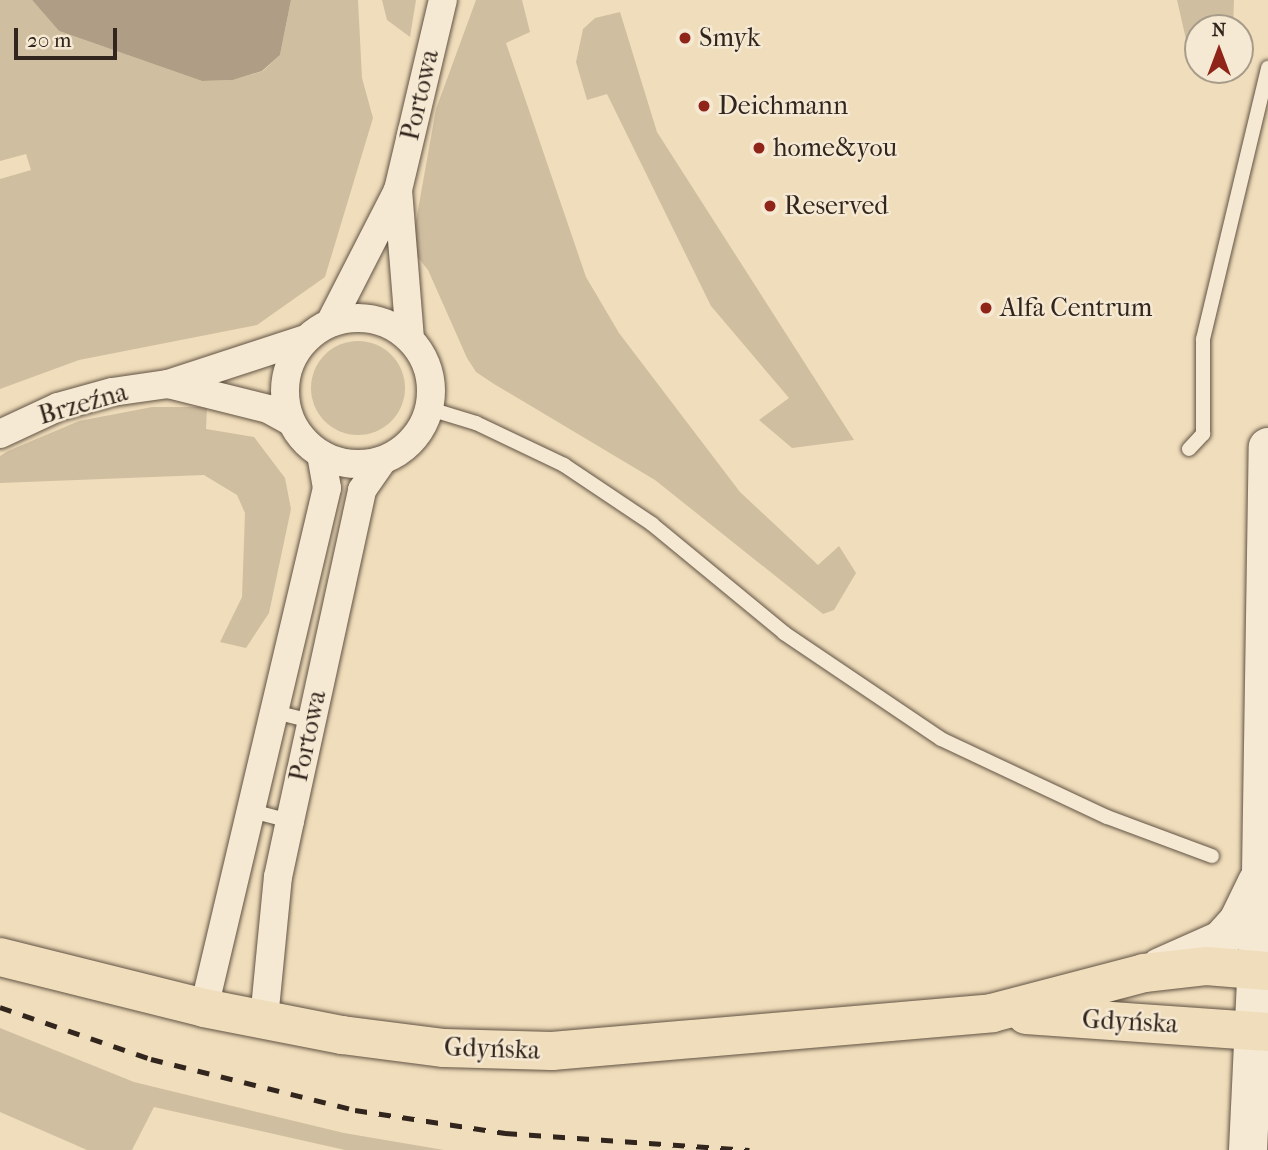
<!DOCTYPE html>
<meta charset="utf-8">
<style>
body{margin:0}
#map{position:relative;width:1268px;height:1150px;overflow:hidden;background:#f0ddbb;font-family:"IM FELL French Canon",serif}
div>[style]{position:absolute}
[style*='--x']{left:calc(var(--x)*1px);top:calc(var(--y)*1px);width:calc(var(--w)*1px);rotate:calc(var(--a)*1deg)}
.green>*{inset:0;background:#d0bea0}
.round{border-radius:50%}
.water>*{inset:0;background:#af9e85}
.roads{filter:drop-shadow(0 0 2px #615344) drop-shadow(0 0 2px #615344)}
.lane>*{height:14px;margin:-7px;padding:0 7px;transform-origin:7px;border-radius:7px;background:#f5e9d3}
.street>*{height:28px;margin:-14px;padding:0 14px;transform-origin:14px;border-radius:14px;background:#f5e9d3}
.street>.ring{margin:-14px;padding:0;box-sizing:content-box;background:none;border:28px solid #f5e9d3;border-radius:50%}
.secondary>*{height:38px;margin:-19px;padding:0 19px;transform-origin:19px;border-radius:19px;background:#f5e9d3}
.primary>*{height:38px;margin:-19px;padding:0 19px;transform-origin:19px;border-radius:19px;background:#f0ddbb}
.rail>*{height:5px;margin-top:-2.5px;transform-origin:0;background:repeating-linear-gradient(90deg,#31251d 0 12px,transparent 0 24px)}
.dots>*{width:19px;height:19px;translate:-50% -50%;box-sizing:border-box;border:4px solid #f5e9d3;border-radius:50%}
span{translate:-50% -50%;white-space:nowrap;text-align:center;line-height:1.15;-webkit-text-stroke:5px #f5e9d3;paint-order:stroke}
.poi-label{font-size:26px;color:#31251d}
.left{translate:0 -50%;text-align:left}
.street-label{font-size:26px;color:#31251d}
.north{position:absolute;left:1184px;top:14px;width:70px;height:70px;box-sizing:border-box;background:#f5e9d3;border:2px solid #a79b8a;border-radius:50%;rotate:0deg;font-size:19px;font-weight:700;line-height:28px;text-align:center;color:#31251d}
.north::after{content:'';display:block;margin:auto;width:24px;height:32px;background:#8f2418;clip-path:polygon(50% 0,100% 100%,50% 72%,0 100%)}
.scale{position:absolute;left:14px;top:28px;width:103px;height:32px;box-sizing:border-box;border:4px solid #31251d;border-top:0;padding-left:9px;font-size:21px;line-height:24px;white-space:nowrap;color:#31251d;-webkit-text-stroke:5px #f5e9d3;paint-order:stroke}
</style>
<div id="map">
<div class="green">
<i style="clip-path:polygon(0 0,32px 0,59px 31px,202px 81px,233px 80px,263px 71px,280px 55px,291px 0,358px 0,362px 78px,373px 118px,325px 277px,257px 325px,79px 360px,0 389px,0 179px,31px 170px,26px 154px,0 161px)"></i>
<i style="clip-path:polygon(382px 0,416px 0,410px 37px,387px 20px)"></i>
<i style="clip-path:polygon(476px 0,522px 0,530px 32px,506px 43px,586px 277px,619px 333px,740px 492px,818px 565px,839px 546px,856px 573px,834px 610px,823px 614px,655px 480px,494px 384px,476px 372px,467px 358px,428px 270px,411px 249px,436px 109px)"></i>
<i style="clip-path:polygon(1177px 0,1234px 0,1233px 28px,1198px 28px,1198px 45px,1188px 48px)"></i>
<i style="clip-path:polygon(620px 12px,657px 132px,854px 440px,792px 448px,759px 420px,789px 398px,711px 306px,607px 94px,587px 100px,576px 62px,583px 29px,595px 18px)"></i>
<i class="round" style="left:311px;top:341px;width:94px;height:94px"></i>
<i style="clip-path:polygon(152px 407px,207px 407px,206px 429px,254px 437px,285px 478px,291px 509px,269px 613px,246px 648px,220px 642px,242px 597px,245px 513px,237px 495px,204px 475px,0 483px,0 456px,8px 451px,79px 421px)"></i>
<i style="clip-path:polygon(0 1028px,134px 1082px,344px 1133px,444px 1150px,345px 1150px,154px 1107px,132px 1150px,87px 1150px,0 1112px)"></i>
</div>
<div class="water">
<i style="clip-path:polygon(32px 0,291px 0,280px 55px,262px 71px,233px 80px,202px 81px,59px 31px)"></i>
</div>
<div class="roads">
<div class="lane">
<i style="--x:430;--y:409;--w:48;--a:16.9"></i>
<i style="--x:476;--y:423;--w:98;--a:25.5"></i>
<i style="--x:564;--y:465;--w:106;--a:33.8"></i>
<i style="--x:652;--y:524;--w:171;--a:39.5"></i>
<i style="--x:784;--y:633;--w:189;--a:34"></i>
<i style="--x:941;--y:739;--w:183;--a:25.2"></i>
<i style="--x:1107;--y:817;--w:112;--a:20.4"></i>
<i style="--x:1189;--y:449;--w:21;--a:-47"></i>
<i style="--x:1203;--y:434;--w:95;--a:-90"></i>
<i style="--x:1203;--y:339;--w:279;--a:-76.5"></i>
<i style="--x:275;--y:712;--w:38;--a:14"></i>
<i style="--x:252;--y:811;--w:39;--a:15"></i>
</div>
<div class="street">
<i style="--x:398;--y:190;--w:148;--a:85.4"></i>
<i class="ring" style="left:285px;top:318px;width:118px;height:118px"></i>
<i style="--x:330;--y:323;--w:149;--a:-62.9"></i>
<i style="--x:398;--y:190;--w:195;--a:-76.7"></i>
<i style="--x:168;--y:384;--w:103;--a:14"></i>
<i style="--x:268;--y:409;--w:25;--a:29"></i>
<i style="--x:0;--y:434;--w:64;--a:-25"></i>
<i style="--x:58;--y:407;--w:56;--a:-15.5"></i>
<i style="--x:112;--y:392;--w:57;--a:-8.1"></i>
<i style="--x:168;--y:384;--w:145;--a:-18.1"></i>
<i style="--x:204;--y:1008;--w:534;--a:-76.69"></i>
<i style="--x:327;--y:488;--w:34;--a:-100"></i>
<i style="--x:264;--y:1019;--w:143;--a:-84.4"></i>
<i style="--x:278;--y:877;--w:57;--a:-77.9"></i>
<i style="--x:290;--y:821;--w:339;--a:-77.7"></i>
<i style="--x:362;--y:490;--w:35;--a:-55"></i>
</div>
<div class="secondary">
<i style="--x:1160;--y:967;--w:67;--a:-23.9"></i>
<i style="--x:1221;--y:940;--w:25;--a:-48"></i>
<i style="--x:1238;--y:921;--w:43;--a:-64"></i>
<i style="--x:1248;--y:1150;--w:277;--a:-87.3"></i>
<i style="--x:1261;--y:873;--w:426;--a:-89.1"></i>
</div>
<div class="primary">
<i style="--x:0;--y:957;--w:210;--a:14"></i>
<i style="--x:204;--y:1008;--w:141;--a:11.1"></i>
<i style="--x:342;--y:1035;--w:103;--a:7.3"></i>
<i style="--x:444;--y:1048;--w:108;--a:1.6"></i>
<i style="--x:552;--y:1051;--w:442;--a:-4.9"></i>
<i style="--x:992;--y:1013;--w:157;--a:-14.7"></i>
<i style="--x:1144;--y:973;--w:62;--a:-6.4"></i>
<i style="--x:1206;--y:966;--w:62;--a:4.6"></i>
<i style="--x:1026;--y:1015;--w:243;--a:4"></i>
</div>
</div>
<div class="rail">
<i style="--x:0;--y:1007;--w:160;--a:19"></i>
<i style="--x:151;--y:1059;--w:210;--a:14"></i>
<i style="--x:355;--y:1110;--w:152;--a:8.7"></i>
<i style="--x:505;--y:1133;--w:245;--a:4"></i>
</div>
<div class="dots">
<i style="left:685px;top:38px;background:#8f2418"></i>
<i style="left:704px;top:106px;background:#8f2418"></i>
<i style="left:759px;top:148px;background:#8f2418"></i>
<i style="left:770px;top:206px;background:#8f2418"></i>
<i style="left:986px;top:308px;background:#8f2418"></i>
</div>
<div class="poi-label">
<span class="left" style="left:699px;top:38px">Smyk</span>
<span class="left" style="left:718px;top:106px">Deichmann</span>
<span class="left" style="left:773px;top:148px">home&amp;you</span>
<span class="left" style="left:784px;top:206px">Reserved</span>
<span class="left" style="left:1000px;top:308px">Alfa Centrum</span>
</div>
<div class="street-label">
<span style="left:420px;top:95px;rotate:-77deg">Portowa</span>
<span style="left:83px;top:404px;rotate:-16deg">Brzeźna</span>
<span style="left:308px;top:736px;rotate:-78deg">Portowa</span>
<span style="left:1130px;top:1022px;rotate:3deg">Gdyńska</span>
<span style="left:492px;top:1049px;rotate:2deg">Gdyńska</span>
</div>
<div class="north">N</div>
<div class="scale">20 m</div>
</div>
